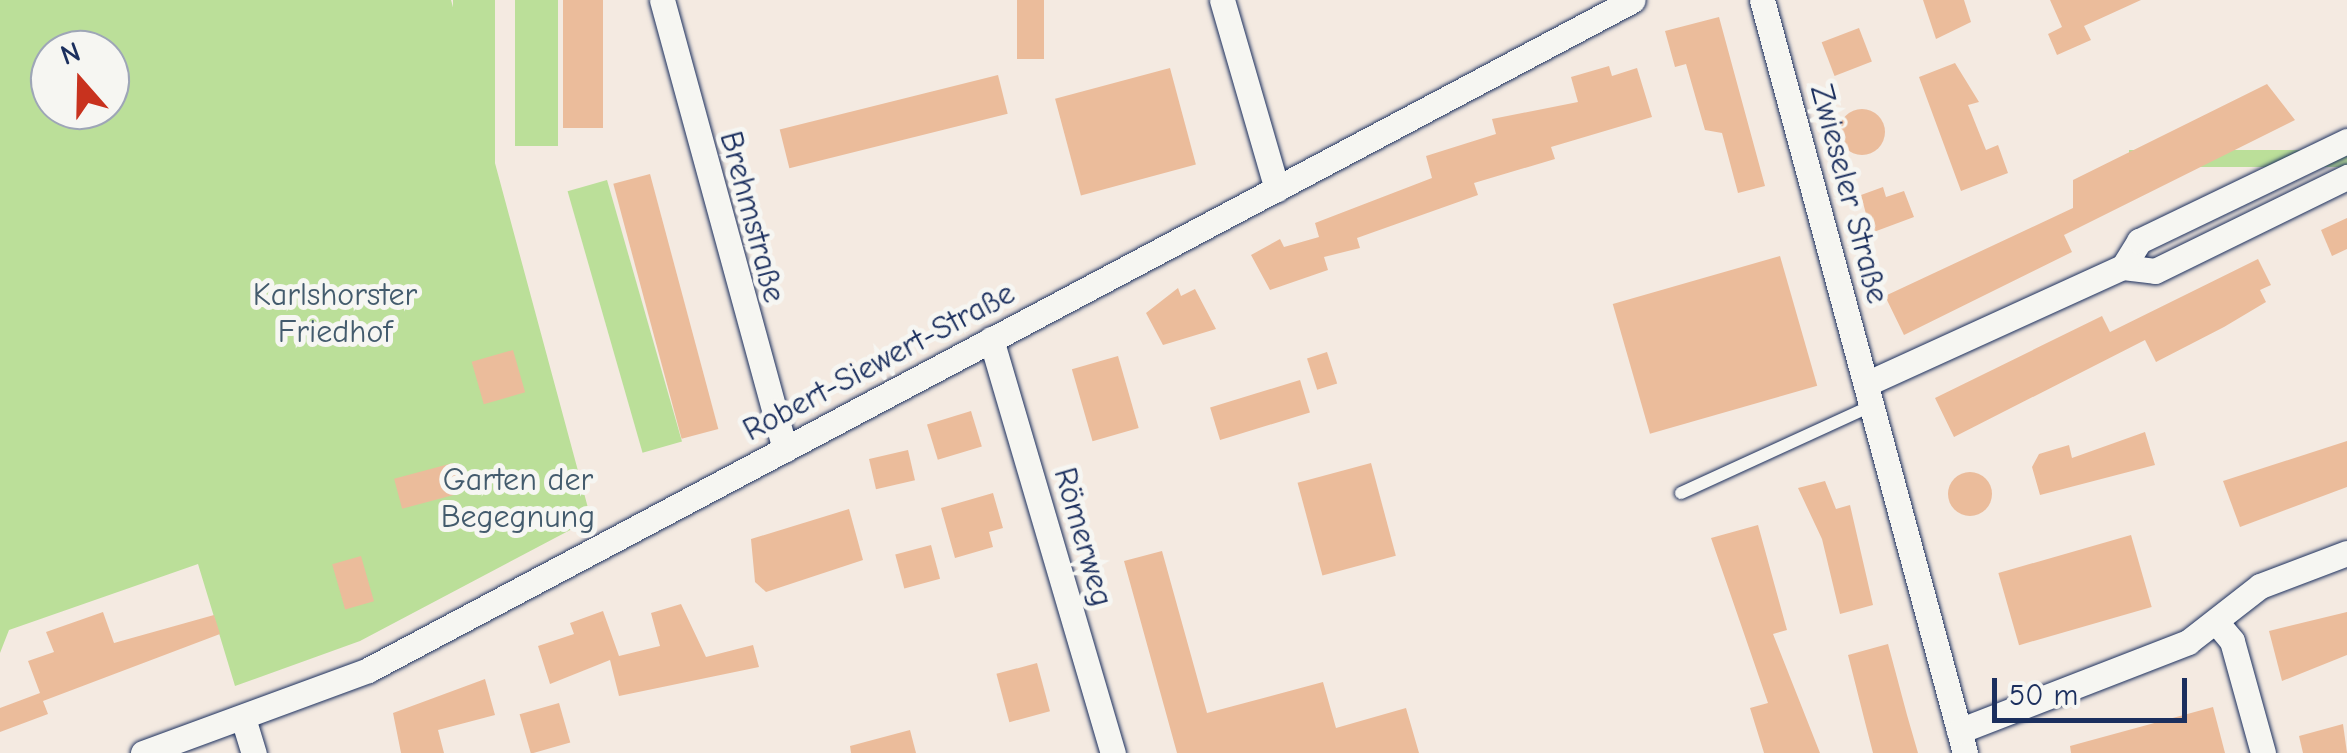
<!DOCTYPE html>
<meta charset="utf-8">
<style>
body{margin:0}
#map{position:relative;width:2347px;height:753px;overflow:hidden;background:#f4eae1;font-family:"Comic Neue",sans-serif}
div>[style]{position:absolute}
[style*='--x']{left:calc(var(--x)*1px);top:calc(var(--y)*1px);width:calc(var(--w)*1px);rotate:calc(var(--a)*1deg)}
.green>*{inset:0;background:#bbdf99;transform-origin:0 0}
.building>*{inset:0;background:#ebbc9b;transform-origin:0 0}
.round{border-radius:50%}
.roads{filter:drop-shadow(0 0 2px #1b2f5e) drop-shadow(0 0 2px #1b2f5e)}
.service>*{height:12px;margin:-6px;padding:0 6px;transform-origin:6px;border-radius:6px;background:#f6f6f2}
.minor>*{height:25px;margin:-12.5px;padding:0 12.5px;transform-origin:12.5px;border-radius:12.5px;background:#f6f6f2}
span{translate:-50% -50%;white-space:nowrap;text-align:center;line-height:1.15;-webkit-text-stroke:10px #f6f6f2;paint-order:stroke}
.street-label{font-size:32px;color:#1b2f5e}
.park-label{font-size:32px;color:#435b6d}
.north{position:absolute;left:30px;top:30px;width:100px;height:100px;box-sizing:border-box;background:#f6f6f2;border:2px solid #9ea6b7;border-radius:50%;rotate:340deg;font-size:28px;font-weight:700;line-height:40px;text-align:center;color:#1b2f5e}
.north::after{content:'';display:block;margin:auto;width:35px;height:45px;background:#c8321e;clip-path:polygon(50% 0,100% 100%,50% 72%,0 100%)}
.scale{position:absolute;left:1992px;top:678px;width:195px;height:45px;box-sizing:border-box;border:5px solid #1b2f5e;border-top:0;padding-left:12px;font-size:30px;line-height:35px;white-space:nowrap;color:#1b2f5e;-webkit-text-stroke:8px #f6f6f2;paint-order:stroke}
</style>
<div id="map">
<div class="green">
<i style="clip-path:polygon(evenodd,0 0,451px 0,591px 519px,360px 641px,235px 686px,198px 564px,9px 630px,0 653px,0 0,50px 50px,110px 50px,110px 110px,50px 110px,50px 50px)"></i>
<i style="left:453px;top:0;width:42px;height:538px"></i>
<i style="left:515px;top:0;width:43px;height:146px"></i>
<i style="left:2347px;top:150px;width:17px;height:218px;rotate:90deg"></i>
<i style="left:607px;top:180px;width:272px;height:41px;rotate:74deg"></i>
</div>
<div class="building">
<i style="left:563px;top:0;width:40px;height:128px"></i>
<i style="left:1017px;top:0;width:27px;height:59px"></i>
<i style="clip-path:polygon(1923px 0,1964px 0,1971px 22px,1936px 39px)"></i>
<i style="clip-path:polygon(2050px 0,2141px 0,2084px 26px,2091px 40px,2057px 55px,2048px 34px,2062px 27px)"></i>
<i style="clip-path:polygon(1719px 17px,1765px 186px,1738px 193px,1722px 133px,1705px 130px,1686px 64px,1675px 67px,1665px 31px)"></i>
<i style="left:1859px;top:28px;width:36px;height:40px;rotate:69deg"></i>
<i style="clip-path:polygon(1955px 63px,1979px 102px,1968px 105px,1986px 150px,1998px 145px,2008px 173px,1961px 191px,1919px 77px)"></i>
<i style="clip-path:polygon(1609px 66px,1612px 76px,1637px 68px,1652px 117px,1551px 147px,1555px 159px,1474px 183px,1478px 195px,1357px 238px,1360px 248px,1324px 257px,1328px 270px,1270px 290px,1251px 255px,1280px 239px,1284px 247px,1319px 237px,1315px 223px,1432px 178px,1426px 156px,1496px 134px,1492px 119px,1578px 102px,1571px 77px)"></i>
<i style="left:1170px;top:68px;width:100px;height:119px;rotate:75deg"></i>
<i style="left:998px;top:75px;width:40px;height:225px;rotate:76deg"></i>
<i style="clip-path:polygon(2267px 84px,2295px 120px,2064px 235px,2072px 252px,1904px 335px,1885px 296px,2073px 208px,2073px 180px)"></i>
<i class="round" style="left:1839px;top:109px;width:46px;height:46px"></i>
<i style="left:650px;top:174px;width:264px;height:38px;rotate:75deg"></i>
<i style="clip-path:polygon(1883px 187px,1886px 197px,1904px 191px,1914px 217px,1871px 233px,1861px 195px)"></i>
<i style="clip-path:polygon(2347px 218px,2347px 249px,2332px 256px,2321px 230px)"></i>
<i style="left:1780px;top:256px;width:135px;height:174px;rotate:74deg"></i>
<i style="clip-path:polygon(2258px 259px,2271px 285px,2260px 290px,2266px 302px,2224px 327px,2156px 362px,2145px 340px,1954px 437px,1935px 398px,2102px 316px,2110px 332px)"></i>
<i style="clip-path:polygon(1178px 288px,1181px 296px,1195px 289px,1216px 329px,1163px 345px,1146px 313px)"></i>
<i style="left:513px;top:350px;width:44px;height:43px;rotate:74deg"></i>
<i style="left:1327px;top:352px;width:33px;height:21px;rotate:72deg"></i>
<i style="left:1118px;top:356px;width:75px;height:48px;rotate:74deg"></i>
<i style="left:1300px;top:380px;width:34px;height:94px;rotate:73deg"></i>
<i style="left:971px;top:411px;width:37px;height:46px;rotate:73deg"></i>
<i style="clip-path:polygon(2145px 432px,2155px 465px,2040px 495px,2032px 467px,2039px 454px,2069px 445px,2072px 458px)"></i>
<i style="clip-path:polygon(2347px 441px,2347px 487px,2240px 527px,2223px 481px)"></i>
<i style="left:908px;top:450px;width:31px;height:40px;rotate:77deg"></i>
<i style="left:453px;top:463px;width:31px;height:61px;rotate:75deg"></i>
<i style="left:1371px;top:463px;width:96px;height:76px;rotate:75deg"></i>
<i class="round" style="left:1948px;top:472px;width:44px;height:44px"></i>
<i style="clip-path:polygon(1825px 481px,1836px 509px,1850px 505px,1873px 605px,1840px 614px,1822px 539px,1798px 488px)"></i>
<i style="clip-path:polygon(993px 493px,1003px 528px,989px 532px,993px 547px,955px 558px,941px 508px)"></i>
<i style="clip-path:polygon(849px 509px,863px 560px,766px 592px,755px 582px,751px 539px)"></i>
<i style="clip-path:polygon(1758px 525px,1787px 630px,1773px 634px,1820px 753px,1764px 753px,1750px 708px,1768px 703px,1711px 538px)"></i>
<i style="left:2131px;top:535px;width:75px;height:138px;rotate:74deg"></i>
<i style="left:931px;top:545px;width:35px;height:37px;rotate:75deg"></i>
<i style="clip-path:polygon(1162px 551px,1207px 713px,1323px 682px,1336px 728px,1406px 708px,1419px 753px,1177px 753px,1124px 561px)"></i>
<i style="left:361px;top:556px;width:47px;height:30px;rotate:74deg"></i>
<i style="clip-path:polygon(681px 604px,706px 657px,753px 645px,759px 667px,619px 696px,610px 660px,550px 684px,538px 646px,574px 634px,570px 623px,603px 611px,619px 656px,660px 646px,651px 613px)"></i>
<i style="clip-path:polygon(103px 612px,114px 643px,214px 615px,220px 634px,43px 701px,48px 714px,0 732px,0 708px,40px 693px,28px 661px,54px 652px,46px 632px)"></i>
<i style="clip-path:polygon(2347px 612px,2347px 655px,2282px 681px,2269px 631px)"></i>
<i style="clip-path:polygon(1888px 644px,1907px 715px,1918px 753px,1873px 753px,1866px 726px,1848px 655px)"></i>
<i style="left:1037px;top:663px;width:50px;height:42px;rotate:75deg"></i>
<i style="clip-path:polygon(485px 679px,495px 715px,438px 730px,444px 753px,401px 753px,393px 713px)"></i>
<i style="left:559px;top:703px;width:41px;height:41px;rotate:74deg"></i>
<i style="clip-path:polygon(2213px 707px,2225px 753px,2071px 753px,2070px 746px)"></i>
<i style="clip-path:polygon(2343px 724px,2347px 753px,2303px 753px,2299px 736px)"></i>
<i style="clip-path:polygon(910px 730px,916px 753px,851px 753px,850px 746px)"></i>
</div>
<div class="roads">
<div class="service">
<i style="--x:1681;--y:493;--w:211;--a:-24.6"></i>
</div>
<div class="minor">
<i style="--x:662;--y:0;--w:466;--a:74.7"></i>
<i style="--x:1222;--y:0;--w:197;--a:73.8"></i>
<i style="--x:1762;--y:0;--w:780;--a:74.91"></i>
<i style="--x:2123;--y:267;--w:32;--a:7"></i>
<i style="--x:2155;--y:271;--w:214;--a:-26.1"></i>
<i style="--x:991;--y:339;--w:432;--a:73.6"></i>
<i style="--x:1868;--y:383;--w:280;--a:-24.5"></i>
<i style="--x:2123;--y:267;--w:31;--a:-58"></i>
<i style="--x:2139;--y:241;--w:231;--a:-25.7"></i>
<i style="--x:2217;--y:623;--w:23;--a:50"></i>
<i style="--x:2232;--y:641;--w:116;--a:74.5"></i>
<i style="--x:243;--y:718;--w:37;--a:73"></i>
<i style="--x:1959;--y:731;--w:246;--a:-21.2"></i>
<i style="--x:2188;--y:642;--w:91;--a:-37.9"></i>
<i style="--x:2260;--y:586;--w:93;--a:-20.8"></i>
<i style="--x:143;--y:753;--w:240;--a:-20.2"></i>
<i style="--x:368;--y:670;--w:1431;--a:-27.91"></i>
</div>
</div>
<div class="street-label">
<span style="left:1849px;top:194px;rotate:75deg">Zwieseler Straße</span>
<span style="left:752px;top:217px;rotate:75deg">Brehmstraße</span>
<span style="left:879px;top:362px;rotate:-28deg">Robert-Siewert-Straße</span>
<span style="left:1083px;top:537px;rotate:74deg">Römerweg</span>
</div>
<div class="park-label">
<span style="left:335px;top:314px">Karlshorster<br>Friedhof</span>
<span style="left:518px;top:499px">Garten der<br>Begegnung</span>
</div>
<div class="north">N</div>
<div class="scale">50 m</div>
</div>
